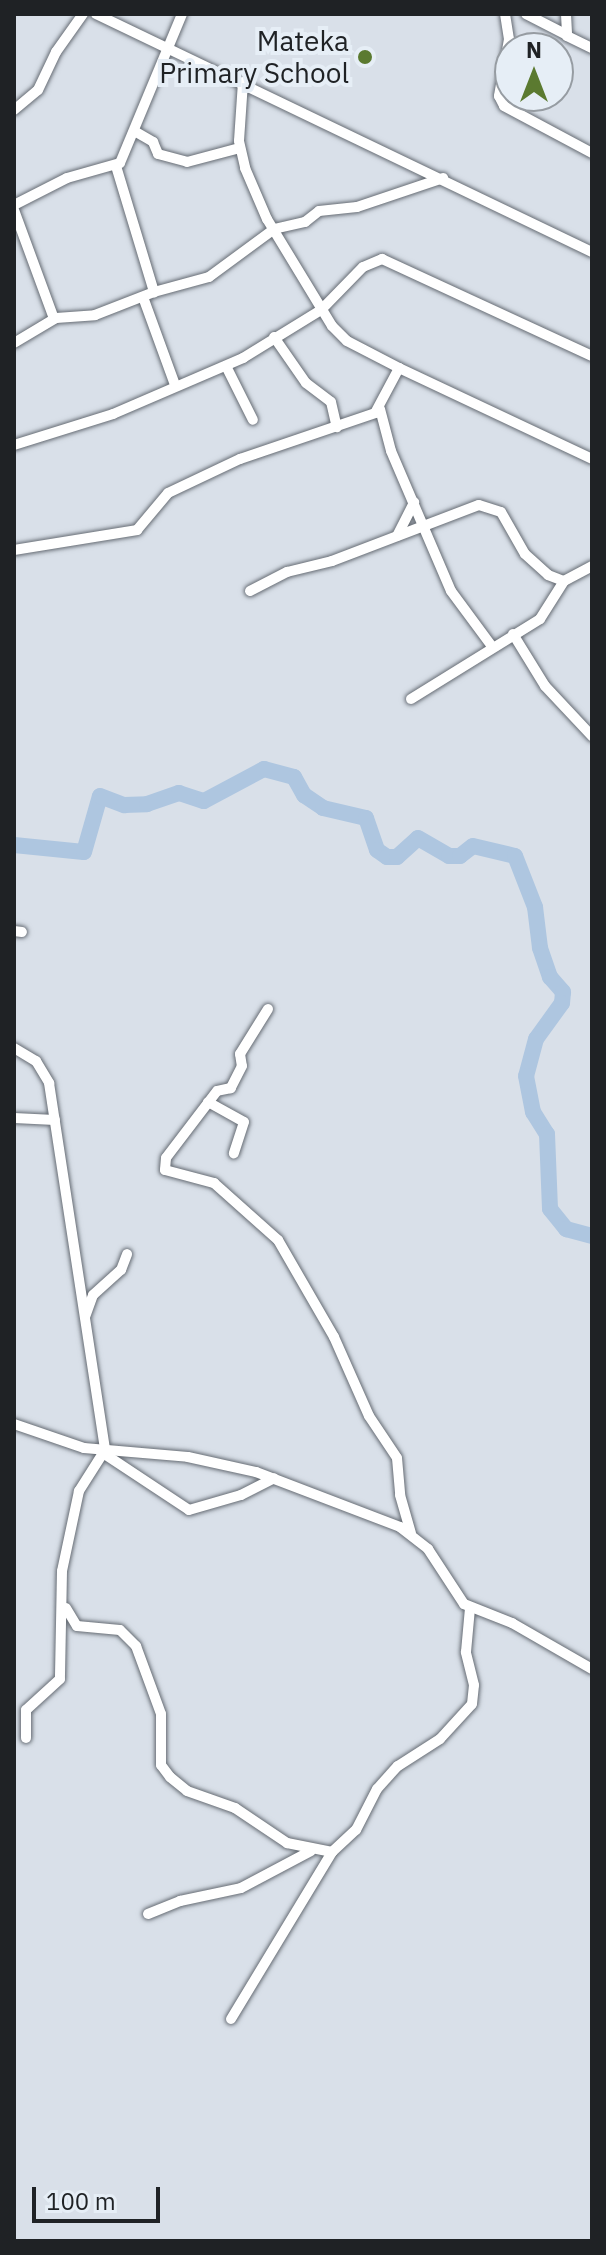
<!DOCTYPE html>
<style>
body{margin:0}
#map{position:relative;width:606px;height:2255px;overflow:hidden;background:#d9e0e9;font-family:"IBM Plex Sans",sans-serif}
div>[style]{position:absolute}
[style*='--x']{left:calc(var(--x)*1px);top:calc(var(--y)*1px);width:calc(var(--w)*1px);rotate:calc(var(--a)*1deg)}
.river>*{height:16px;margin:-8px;padding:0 8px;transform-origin:8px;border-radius:8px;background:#aec6e0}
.roads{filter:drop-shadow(0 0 2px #666c74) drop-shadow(0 0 2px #666c74)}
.minor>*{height:10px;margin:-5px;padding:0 5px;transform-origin:5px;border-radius:5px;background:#fff}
.dots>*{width:22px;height:22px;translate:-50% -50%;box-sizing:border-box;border:4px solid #e6eef6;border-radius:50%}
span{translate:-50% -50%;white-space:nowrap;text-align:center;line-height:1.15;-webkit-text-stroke:8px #e6eef6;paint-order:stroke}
.poi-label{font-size:28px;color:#1f2225}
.right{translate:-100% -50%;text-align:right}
.frame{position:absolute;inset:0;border:16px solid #1f2225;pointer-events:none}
.north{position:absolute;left:494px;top:32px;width:80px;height:80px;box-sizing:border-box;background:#e6eef6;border:2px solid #969ca2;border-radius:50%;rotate:0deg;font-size:22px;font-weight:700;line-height:32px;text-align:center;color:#1f2225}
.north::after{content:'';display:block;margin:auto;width:28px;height:36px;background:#5b7a30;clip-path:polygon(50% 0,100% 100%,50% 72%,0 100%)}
.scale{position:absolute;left:32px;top:2187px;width:128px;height:36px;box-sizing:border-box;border:4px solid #1f2225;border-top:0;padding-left:10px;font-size:24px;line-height:28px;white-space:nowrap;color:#1f2225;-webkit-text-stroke:6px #e6eef6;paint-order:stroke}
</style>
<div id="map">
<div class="river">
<i style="--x:14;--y:845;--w:70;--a:5.7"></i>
<i style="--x:84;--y:852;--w:58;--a:-74.1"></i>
<i style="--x:100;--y:796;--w:26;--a:21"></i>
<i style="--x:124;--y:805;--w:23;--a:-2"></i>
<i style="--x:147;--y:804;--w:34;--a:-19"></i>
<i style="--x:179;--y:793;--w:26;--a:18"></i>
<i style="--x:204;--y:801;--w:68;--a:-28.1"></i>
<i style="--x:264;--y:769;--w:31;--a:15"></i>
<i style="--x:294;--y:777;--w:21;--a:61"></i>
<i style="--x:304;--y:795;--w:23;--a:34"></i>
<i style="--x:323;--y:808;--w:44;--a:13.1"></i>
<i style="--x:366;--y:818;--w:34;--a:71"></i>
<i style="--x:377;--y:850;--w:12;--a:35"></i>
<i style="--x:387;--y:857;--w:10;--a:0"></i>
<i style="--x:397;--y:857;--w:28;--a:-42"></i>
<i style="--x:418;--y:838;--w:36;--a:30"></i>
<i style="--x:449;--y:856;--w:11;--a:0"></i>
<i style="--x:460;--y:856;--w:16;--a:-38"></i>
<i style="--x:473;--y:846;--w:43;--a:13.4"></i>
<i style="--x:515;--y:856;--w:55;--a:68.6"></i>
<i style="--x:535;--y:907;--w:41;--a:83"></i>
<i style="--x:540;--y:948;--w:31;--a:71"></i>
<i style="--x:550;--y:977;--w:20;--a:49"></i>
<i style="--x:563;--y:992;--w:11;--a:95"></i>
<i style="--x:562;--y:1003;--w:44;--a:125.8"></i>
<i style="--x:536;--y:1039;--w:38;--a:105"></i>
<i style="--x:526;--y:1076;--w:37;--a:79"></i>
<i style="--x:533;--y:1112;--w:26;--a:58"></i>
<i style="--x:547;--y:1134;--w:75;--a:87.7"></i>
<i style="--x:550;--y:1209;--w:26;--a:51"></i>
<i style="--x:566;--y:1229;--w:27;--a:15"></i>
</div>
<div class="roads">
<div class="minor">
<i style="--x:96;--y:14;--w:550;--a:25.63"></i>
<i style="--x:505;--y:14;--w:25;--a:81"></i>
<i style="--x:509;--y:39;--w:58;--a:100"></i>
<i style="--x:499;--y:96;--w:11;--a:63"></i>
<i style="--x:504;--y:106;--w:100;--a:28.1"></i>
<i style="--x:526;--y:14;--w:46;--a:27.1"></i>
<i style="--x:566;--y:14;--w:22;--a:87"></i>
<i style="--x:567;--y:36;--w:28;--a:26"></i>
<i style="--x:243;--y:82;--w:59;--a:93.9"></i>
<i style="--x:239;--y:141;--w:28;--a:77"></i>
<i style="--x:245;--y:168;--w:56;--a:66.7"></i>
<i style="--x:267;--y:219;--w:125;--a:58.7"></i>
<i style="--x:332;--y:326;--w:21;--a:45"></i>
<i style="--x:347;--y:341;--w:59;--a:27.4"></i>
<i style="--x:399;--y:368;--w:213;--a:25.2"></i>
<i style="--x:14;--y:110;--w:31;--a:-40"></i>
<i style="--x:38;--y:90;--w:42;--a:-64.7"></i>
<i style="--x:56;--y:52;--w:47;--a:-54.6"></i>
<i style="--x:136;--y:132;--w:20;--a:30"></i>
<i style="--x:153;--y:142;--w:13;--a:67"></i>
<i style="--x:158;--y:154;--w:30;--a:15"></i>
<i style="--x:187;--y:162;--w:55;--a:-14.8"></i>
<i style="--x:116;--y:166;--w:132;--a:73.2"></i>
<i style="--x:154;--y:292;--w:57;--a:-15.3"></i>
<i style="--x:209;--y:277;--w:81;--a:-36.4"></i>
<i style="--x:274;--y:229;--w:32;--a:-13"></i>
<i style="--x:305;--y:222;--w:18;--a:-38"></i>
<i style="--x:319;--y:211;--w:38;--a:-6"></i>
<i style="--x:357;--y:207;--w:91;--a:-18.6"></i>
<i style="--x:14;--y:205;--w:59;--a:-27"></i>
<i style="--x:67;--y:178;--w:55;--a:-15.8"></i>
<i style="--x:120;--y:163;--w:161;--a:-67.4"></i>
<i style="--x:14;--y:210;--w:116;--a:69.8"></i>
<i style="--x:143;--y:297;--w:94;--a:70"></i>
<i style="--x:274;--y:337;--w:56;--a:55.2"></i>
<i style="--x:306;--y:383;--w:31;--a:37"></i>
<i style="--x:331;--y:402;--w:26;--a:77"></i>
<i style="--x:14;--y:343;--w:49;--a:-30.8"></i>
<i style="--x:56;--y:318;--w:39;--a:-4"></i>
<i style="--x:95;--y:315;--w:63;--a:-21.3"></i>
<i style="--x:226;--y:366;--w:60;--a:63.4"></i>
<i style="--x:380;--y:409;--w:43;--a:75.3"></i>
<i style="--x:391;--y:451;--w:152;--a:66.8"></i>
<i style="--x:451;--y:591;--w:67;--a:53.5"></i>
<i style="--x:14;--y:445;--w:104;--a:-17.4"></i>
<i style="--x:113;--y:414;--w:142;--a:-23.3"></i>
<i style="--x:243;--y:358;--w:92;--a:-31.6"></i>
<i style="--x:321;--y:310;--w:60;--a:-45.7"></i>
<i style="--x:363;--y:267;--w:21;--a:-23"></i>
<i style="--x:382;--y:259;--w:231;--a:24.8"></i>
<i style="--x:397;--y:536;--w:38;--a:-63"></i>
<i style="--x:14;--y:550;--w:125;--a:-9.2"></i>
<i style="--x:137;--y:530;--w:48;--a:-50"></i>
<i style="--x:168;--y:493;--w:80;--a:-25.3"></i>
<i style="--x:240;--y:459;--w:143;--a:-18.8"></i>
<i style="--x:375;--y:413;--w:51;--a:-61.9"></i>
<i style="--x:250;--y:591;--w:42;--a:-27.2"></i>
<i style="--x:287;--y:572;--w:46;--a:-13.7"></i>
<i style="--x:332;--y:561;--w:157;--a:-20.9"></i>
<i style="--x:479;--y:505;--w:23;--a:18"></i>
<i style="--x:501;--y:512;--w:48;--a:60.3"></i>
<i style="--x:525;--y:554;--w:31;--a:42"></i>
<i style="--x:548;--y:575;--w:17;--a:21"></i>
<i style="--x:564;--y:581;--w:32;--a:-28"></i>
<i style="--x:513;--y:634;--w:61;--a:58.4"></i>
<i style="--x:545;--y:686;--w:69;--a:46.8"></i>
<i style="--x:411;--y:699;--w:152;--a:-31.8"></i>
<i style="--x:540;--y:619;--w:45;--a:-57.7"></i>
<i style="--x:14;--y:931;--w:8;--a:7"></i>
<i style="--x:268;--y:1009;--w:53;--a:121.9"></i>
<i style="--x:240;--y:1054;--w:12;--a:81"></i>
<i style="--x:242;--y:1066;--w:25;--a:117"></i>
<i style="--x:231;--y:1088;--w:14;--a:168"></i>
<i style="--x:217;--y:1091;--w:84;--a:127.3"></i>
<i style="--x:166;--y:1158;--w:12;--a:95"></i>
<i style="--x:165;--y:1170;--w:51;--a:14.9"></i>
<i style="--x:214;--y:1183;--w:86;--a:41.7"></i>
<i style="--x:278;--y:1240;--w:112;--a:60"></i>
<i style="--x:334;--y:1337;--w:86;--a:66.1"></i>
<i style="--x:369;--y:1416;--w:50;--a:56.3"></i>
<i style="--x:397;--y:1458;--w:37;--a:85"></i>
<i style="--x:400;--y:1495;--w:40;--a:74"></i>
<i style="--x:14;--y:1048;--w:26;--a:31"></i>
<i style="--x:36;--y:1061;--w:26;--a:59"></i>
<i style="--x:49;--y:1083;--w:371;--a:81.3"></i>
<i style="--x:105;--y:1450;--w:49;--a:122.4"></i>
<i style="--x:79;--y:1491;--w:82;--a:102"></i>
<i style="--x:62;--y:1571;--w:108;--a:91.1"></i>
<i style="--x:60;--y:1679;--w:46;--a:137.6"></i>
<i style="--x:26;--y:1710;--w:28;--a:90"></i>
<i style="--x:208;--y:1102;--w:41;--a:29.1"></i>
<i style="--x:244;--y:1122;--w:33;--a:108"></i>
<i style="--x:14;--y:1118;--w:41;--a:2.8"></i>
<i style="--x:85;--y:1317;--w:23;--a:-70"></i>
<i style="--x:93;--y:1295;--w:38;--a:-42"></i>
<i style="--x:121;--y:1270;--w:17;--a:-69"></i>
<i style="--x:14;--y:1424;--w:74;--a:18.9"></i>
<i style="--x:84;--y:1448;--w:104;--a:4.9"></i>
<i style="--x:188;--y:1457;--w:70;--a:12.4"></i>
<i style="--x:256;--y:1472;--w:154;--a:20.9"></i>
<i style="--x:400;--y:1527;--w:36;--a:38"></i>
<i style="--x:428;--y:1549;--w:66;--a:56.8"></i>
<i style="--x:464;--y:1604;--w:52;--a:21.6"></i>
<i style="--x:512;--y:1623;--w:92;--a:29.9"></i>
<i style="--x:103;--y:1453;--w:103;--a:33.5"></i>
<i style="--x:189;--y:1510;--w:54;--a:-16.1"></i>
<i style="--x:241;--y:1495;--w:37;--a:-27"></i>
<i style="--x:66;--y:1608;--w:21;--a:59"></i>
<i style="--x:77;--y:1626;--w:43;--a:5.3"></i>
<i style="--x:120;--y:1630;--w:23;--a:45"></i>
<i style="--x:136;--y:1646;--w:72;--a:69.8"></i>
<i style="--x:161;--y:1714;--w:51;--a:90"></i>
<i style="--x:161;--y:1765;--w:15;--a:53"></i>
<i style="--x:170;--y:1777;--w:22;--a:39"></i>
<i style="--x:187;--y:1791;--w:51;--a:19.5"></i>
<i style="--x:235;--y:1808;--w:63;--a:33.9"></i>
<i style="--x:287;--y:1843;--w:46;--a:11.3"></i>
<i style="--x:148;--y:1914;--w:35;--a:-22"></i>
<i style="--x:180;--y:1901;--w:62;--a:-12"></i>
<i style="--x:241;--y:1888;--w:79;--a:-27.9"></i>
<i style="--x:231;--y:2019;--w:195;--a:-58.8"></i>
<i style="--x:332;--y:1852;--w:33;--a:-43"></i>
<i style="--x:356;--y:1830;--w:46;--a:-62.9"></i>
<i style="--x:377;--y:1789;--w:31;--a:-48"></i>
<i style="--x:398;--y:1766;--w:50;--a:-32.7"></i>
<i style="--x:440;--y:1739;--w:47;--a:-47.6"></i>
<i style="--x:472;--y:1704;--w:19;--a:-84"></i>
<i style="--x:474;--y:1685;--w:34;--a:-104"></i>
<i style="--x:466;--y:1652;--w:44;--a:-84.8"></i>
</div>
</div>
<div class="dots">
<i style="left:365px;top:57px;background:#5b7a30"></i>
</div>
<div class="poi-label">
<span class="right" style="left:349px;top:57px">Mateka<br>Primary School</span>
</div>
<div class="frame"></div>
<div class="north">N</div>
<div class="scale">100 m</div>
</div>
